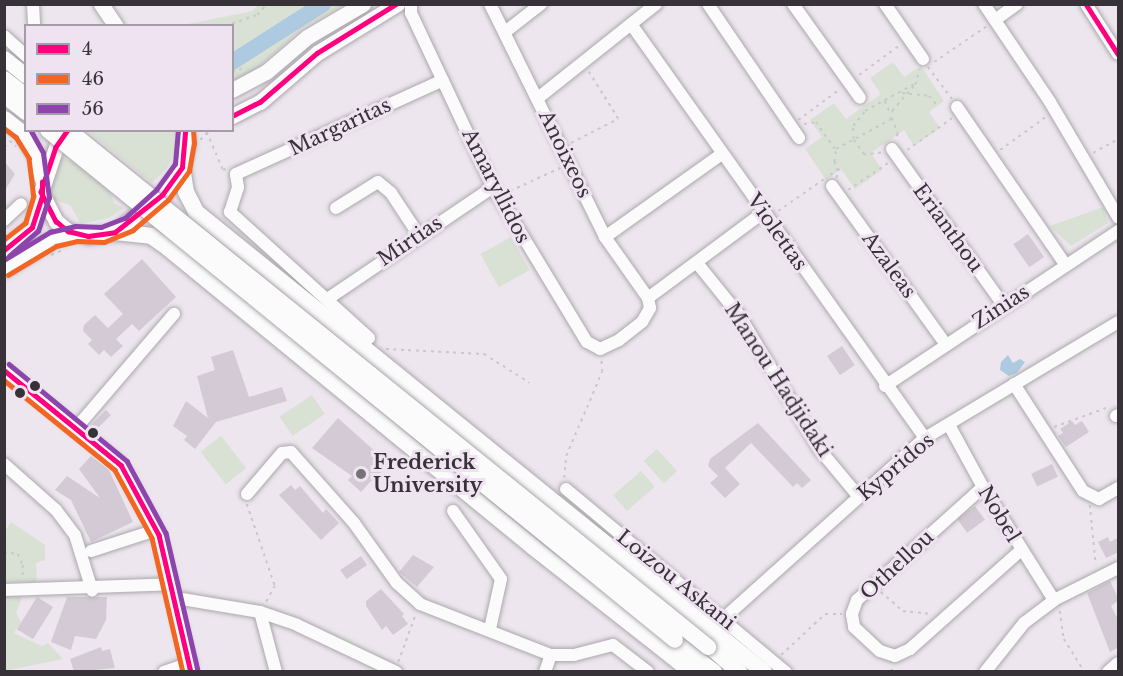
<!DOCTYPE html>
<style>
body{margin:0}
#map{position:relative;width:1123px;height:676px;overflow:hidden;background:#ede6ee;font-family:"Libre Baskerville",serif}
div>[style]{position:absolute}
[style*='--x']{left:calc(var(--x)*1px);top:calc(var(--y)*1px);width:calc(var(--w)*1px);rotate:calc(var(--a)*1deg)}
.green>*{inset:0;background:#d9e1d4;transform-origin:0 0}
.water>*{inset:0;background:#adcae1}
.river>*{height:16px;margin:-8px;padding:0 8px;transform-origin:8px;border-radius:8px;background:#adcae1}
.building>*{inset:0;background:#d3cad6;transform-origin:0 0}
.path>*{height:1.5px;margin-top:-0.75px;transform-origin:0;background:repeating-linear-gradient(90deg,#c9c8ca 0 3px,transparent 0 7.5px)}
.roads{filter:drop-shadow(0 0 2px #aca7ad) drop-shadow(0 0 2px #aca7ad)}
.minor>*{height:12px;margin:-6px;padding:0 6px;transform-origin:6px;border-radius:6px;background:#fcfbfc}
.major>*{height:15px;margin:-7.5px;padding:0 7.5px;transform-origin:7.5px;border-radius:7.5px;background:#fcfbfc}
.highway>*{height:16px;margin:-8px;padding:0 8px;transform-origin:8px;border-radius:8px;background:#fcfbfc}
.bridges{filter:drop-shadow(0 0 2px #aca7ad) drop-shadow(0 0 2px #aca7ad)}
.highway-bridge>*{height:16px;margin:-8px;padding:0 8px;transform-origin:8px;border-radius:8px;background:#fcfbfc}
.bus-1>*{height:4.5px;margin:-2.25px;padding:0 2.25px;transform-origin:2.25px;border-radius:2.25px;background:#ff0080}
.bus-2>*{height:4.5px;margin:-2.25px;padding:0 2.25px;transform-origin:2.25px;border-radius:2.25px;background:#f26522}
.bus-3>*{height:4.5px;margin:-2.25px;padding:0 2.25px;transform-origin:2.25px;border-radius:2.25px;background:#8e44ad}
.dots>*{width:16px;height:16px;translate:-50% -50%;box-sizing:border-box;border:3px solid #efe3f2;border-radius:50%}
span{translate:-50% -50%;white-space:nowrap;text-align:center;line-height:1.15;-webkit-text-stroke:6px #efe3f2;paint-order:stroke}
.street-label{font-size:20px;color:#373238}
.poi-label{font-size:20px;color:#373238;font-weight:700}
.left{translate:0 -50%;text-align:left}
.frame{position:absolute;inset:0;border:6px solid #373238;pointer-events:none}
.legend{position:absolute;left:24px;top:24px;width:210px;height:108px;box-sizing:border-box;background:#efe3f2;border:2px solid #a59ca8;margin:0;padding:8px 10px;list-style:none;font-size:18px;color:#373238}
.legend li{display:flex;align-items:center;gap:12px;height:30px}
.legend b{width:30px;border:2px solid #a59ca8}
</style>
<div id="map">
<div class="green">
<i style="clip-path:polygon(257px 5px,343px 5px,303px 28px,255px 70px,233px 81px,232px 26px,178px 26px,253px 11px)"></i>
<i style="clip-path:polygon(893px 62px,904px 77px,921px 66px,944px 101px,929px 112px,940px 128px,914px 146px,904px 130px,871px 153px,882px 170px,855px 189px,841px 169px,826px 180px,805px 149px,822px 137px,810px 120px,834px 103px,846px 119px,881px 94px,870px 78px)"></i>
<i style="clip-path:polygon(88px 131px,176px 131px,175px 152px,166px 169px,152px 183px)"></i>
<i style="clip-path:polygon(56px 155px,83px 166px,109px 188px,114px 203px,124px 208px,109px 218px,81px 224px,70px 205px,51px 199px,49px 186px)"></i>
<i style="clip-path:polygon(1103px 207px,1108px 223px,1071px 246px,1050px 226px)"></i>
<i style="left:511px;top:237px;width:38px;height:35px;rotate:61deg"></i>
<i style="left:312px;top:395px;width:23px;height:39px;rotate:56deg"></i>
<i style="left:221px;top:436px;width:41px;height:26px;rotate:52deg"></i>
<i style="left:657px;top:449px;width:30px;height:18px;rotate:48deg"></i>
<i style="left:641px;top:471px;width:21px;height:37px;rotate:49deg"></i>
<i style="clip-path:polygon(11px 522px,45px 545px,45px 560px,36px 563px,37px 581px,5px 582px,5px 531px)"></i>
<i style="clip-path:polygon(23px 595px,16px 613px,21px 622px,14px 633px,42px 646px,48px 643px,63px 659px,5px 671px,4px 596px)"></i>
</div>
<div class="water">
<i style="clip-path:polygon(1008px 355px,1013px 363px,1020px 359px,1025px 362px,1017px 373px,1009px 376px,1000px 370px,1001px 362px)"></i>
</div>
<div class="river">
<i style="--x:232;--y:62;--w:108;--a:-32.5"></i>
</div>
<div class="building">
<i style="clip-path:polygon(4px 161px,15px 174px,4px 192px)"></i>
<i style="left:1028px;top:234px;width:28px;height:18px;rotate:55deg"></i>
<i style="clip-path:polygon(142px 259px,176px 297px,139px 331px,132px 324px,116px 339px,123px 346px,111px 357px,104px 350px,99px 355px,88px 344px,92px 340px,83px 331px,84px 325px,95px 315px,108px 328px,123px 314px,104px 294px)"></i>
<i style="left:842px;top:346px;width:23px;height:18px;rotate:56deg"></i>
<i style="clip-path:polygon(233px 350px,249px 397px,282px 387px,287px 401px,216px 422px,195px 449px,184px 440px,187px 436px,173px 426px,186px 401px,208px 418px,197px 376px,215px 370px,211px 357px)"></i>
<i style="left:106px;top:410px;width:7px;height:25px;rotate:45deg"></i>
<i style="clip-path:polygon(338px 418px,387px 462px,379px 471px,384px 475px,376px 484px,372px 480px,361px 492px,348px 480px,352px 476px,312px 448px)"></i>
<i style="clip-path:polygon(1072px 421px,1075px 425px,1082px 421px,1089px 432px,1066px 447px,1058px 436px,1063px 433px,1060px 429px)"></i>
<i style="clip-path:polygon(758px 423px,811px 480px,802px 488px,797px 483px,793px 487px,751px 443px,725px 468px,740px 484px,725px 498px,710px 483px,718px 476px,708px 466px,710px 459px)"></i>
<i style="clip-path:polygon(91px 456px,109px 470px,133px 522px,91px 542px,71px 500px,55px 490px,67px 476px,100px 498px,79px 469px)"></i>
<i style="left:1052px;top:464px;width:14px;height:23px;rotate:65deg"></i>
<i style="clip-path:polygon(291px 485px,295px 490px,300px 486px,323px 513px,326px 509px,339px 523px,321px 540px,279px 495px)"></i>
<i style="left:975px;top:506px;width:17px;height:22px;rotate:54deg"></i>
<i style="clip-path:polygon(1108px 537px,1110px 542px,1119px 537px,1119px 552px,1106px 558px,1098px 542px)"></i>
<i style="clip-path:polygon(413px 555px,434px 567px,417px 587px,399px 572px)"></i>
<i style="left:361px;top:556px;width:11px;height:25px;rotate:56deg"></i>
<i style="clip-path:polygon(1110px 581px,1119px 600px,1111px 606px,1119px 621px,1119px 647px,1110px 652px,1087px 593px)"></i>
<i style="clip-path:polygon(381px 589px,404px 614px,402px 616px,408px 624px,393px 635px,386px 626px,382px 630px,366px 606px,366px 601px)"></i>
<i style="left:37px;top:597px;width:19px;height:38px;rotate:32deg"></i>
<i style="clip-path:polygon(67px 597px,107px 597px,106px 620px,96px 639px,75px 636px,71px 650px,51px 642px)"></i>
<i style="clip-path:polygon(101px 647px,102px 651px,110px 649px,115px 668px,74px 672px,70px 659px)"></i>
</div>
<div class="path">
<i style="--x:225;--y:26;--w:34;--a:-19"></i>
<i style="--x:257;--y:15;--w:15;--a:-48"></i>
<i style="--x:934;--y:62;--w:64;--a:-34.2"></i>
<i style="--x:928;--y:67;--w:40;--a:53"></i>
<i style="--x:232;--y:72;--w:15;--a:-20"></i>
<i style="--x:859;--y:75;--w:52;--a:-36.4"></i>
<i style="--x:902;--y:93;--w:27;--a:6"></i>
<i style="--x:929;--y:96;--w:12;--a:48"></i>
<i style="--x:885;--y:101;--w:13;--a:67"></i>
<i style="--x:892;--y:118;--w:17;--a:69"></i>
<i style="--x:898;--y:134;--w:5;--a:112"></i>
<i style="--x:798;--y:120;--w:52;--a:-36.4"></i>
<i style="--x:804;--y:124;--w:12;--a:-9"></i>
<i style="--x:816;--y:122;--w:33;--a:55"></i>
<i style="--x:207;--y:132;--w:41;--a:67.2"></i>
<i style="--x:223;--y:170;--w:3;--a:-18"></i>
<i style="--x:4;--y:136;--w:16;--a:40"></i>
<i style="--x:200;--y:140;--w:14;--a:-45"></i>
<i style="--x:571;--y:143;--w:53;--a:-27.1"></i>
<i style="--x:618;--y:119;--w:57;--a:-122"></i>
<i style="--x:4;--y:147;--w:8;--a:-45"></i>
<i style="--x:907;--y:150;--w:55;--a:-35.4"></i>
<i style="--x:1000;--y:150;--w:58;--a:-35.9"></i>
<i style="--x:881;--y:153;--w:17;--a:173"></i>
<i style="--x:864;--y:155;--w:19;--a:-125"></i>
<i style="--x:853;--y:139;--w:13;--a:-90"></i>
<i style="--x:853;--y:126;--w:19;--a:-51"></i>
<i style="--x:865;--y:111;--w:58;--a:-28.8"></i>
<i style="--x:1093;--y:153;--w:29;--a:-29"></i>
<i style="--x:830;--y:175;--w:10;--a:-37"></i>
<i style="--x:836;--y:178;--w:8;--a:-67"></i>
<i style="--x:839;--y:171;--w:10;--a:-119"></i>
<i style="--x:834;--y:162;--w:13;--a:-81"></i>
<i style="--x:836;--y:149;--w:61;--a:-28.2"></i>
<i style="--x:890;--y:120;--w:9;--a:-77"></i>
<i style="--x:892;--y:111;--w:35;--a:-49"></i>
<i style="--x:915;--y:85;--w:16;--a:-75"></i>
<i style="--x:848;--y:190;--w:48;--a:-34"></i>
<i style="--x:510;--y:191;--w:55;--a:-24.7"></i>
<i style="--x:778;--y:211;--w:56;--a:-34.8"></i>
<i style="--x:51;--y:255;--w:13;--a:-23"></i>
<i style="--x:386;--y:349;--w:98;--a:2.9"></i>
<i style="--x:484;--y:354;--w:54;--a:32.2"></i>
<i style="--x:1054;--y:427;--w:59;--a:-20"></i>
<i style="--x:564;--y:478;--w:22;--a:-85"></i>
<i style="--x:566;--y:456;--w:91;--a:-66.8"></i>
<i style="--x:602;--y:372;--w:13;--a:-94"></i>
<i style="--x:247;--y:504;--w:87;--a:71.1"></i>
<i style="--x:275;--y:586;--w:19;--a:118"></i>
<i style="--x:1090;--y:505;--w:60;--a:84.3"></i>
<i style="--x:4;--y:552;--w:14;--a:8"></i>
<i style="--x:18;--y:554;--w:12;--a:66"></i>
<i style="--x:23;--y:565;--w:15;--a:90"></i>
<i style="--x:881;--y:592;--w:29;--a:41"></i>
<i style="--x:903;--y:611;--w:29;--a:6"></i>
<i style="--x:1060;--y:611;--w:28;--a:82"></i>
<i style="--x:1064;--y:639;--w:39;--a:58"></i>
<i style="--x:781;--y:655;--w:60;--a:-43"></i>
<i style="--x:825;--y:614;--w:17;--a:0"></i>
<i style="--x:398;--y:662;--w:52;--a:-69.8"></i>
<i style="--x:891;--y:672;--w:7;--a:-74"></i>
</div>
<div class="roads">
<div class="minor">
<i style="--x:33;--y:4;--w:22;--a:87"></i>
<i style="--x:411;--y:4;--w:9;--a:90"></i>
<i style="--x:411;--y:13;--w:192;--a:64.8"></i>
<i style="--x:493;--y:187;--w:181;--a:58.8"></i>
<i style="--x:587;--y:342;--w:15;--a:28"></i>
<i style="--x:600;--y:349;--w:21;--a:-25"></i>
<i style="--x:619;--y:340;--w:29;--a:-38"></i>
<i style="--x:642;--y:322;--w:16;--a:-60"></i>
<i style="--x:650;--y:308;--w:10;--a:-101"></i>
<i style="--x:648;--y:298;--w:144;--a:-36.6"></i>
<i style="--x:490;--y:4;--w:260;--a:63.7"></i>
<i style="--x:605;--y:237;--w:75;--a:54.8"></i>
<i style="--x:708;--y:4;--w:162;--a:55.8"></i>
<i style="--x:793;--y:4;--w:115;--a:54.5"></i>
<i style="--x:885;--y:4;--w:67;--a:55.4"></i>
<i style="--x:984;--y:4;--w:118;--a:56"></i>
<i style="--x:1050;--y:102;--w:134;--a:59.4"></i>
<i style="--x:1086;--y:4;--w:59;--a:57.4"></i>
<i style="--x:995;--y:20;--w:27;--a:-36"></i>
<i style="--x:631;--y:24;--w:508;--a:54.62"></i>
<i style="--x:505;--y:32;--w:46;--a:-37.9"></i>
<i style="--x:4;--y:36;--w:30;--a:42"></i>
<i style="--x:538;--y:98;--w:151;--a:-38.5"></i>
<i style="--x:957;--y:107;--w:191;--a:55.5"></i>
<i style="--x:892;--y:149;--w:193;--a:54.5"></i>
<i style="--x:832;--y:186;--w:193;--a:54.3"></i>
<i style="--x:336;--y:208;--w:49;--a:-31.8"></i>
<i style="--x:378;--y:182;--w:17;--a:40"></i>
<i style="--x:391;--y:193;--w:49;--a:56.6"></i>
<i style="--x:4;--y:220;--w:23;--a:-43"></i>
<i style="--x:605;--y:237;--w:143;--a:-35.4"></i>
<i style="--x:697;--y:263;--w:67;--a:51.1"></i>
<i style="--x:739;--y:315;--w:157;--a:59"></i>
<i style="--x:820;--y:450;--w:61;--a:50.3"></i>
<i style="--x:329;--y:298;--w:198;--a:-34.1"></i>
<i style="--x:369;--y:338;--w:188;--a:-137.8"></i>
<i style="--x:230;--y:212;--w:26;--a:-72"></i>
<i style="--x:238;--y:187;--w:13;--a:-99"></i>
<i style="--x:236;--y:174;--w:227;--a:-24.4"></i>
<i style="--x:4;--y:370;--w:151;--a:39.1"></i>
<i style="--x:121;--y:465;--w:80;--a:61.5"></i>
<i style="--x:159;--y:535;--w:141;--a:76.9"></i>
<i style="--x:1014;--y:384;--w:127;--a:57.2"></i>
<i style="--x:1083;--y:491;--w:18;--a:27"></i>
<i style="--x:1099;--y:499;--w:22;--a:-30"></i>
<i style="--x:885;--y:386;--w:280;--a:-33.6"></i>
<i style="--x:1116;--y:416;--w:2;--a:-27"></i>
<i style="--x:949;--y:425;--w:71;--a:61.3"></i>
<i style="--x:983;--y:487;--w:133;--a:57.9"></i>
<i style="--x:77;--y:427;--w:149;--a:-49.4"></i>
<i style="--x:4;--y:464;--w:69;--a:41.5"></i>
<i style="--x:56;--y:510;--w:31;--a:53"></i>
<i style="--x:75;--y:535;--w:58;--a:72.8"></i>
<i style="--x:983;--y:487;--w:169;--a:138.1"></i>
<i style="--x:857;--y:600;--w:15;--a:110"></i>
<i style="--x:852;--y:614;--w:13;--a:81"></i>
<i style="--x:854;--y:627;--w:35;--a:43"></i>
<i style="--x:880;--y:651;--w:16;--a:18"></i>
<i style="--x:895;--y:656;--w:17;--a:-25"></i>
<i style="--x:910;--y:649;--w:149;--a:-41.7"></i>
<i style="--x:566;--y:489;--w:286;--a:39.8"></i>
<i style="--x:247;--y:494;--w:54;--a:-49.5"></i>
<i style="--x:282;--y:453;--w:9;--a:-6"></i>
<i style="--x:291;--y:452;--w:95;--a:48.4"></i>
<i style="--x:354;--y:523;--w:74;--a:54.4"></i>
<i style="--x:397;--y:583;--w:31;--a:42"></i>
<i style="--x:420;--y:604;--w:141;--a:21.3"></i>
<i style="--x:551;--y:655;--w:23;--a:0"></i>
<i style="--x:574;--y:655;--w:40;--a:-14.4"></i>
<i style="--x:613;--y:645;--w:44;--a:37.6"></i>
<i style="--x:453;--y:511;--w:83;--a:54.8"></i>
<i style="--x:501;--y:579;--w:51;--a:102.4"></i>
<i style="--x:91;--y:551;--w:68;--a:-17.9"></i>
<i style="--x:4;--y:590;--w:168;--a:-2"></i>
<i style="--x:176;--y:598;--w:85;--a:9.5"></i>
<i style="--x:260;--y:612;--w:39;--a:19"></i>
<i style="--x:297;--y:625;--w:110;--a:25.4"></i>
<i style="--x:260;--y:612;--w:62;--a:75.1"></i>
<i style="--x:723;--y:619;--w:271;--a:-41.9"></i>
<i style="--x:925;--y:438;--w:225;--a:-31"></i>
<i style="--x:164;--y:672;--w:28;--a:-19"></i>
<i style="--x:545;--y:672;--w:18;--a:-71"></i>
<i style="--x:985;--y:672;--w:63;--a:-51.5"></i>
<i style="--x:1024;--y:623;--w:38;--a:-37"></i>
<i style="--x:1054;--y:600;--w:72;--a:-26.6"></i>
<i style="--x:1108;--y:672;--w:13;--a:-42"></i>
</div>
<div class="major">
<i style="--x:101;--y:4;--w:27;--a:56"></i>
<i style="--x:4;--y:58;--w:28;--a:39"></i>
<i style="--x:232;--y:90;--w:38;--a:-28"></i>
<i style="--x:266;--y:72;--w:54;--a:-40.5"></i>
<i style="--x:307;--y:37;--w:65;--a:-30.5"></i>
<i style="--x:232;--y:116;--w:31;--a:-27"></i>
<i style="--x:260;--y:102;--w:75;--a:-40.7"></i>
<i style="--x:317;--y:53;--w:94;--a:-31.5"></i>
<i style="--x:4;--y:118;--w:23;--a:38"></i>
<i style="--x:22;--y:132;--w:27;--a:59"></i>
<i style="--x:36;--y:155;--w:25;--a:76"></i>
<i style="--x:68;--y:130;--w:21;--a:125"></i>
<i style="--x:56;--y:147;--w:47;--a:108.4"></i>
<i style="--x:41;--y:192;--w:33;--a:63"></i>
<i style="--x:56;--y:221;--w:16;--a:40"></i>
<i style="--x:68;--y:231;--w:21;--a:14"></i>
<i style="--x:88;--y:236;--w:27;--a:-8"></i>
<i style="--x:115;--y:232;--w:60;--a:-38.2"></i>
<i style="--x:162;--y:195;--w:34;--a:-54"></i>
<i style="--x:182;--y:167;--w:25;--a:-78"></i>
<i style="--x:187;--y:143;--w:13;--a:-99"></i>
<i style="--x:4;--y:250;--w:36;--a:-39"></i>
<i style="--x:32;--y:227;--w:32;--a:-72"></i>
<i style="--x:4;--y:269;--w:57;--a:-31.5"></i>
<i style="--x:53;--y:239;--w:24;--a:-15"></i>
</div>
<div class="highway">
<i style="--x:4;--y:79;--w:28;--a:38"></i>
<i style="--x:4;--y:95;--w:28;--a:38"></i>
<i style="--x:182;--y:167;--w:25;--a:81"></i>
<i style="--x:186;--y:192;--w:22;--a:63"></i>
<i style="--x:196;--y:212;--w:731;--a:39"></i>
<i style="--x:115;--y:232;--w:36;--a:6"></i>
<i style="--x:151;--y:236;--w:21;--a:35"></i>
<i style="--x:168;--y:248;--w:472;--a:39.3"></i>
<i style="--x:533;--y:547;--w:202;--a:38.2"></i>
<i style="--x:664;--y:634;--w:63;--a:37.2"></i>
<i style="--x:698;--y:636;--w:55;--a:41.3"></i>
</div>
</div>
<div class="bridges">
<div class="highway-bridge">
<i style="--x:48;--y:130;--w:808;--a:39.12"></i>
<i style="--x:68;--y:130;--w:823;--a:38.93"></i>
</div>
</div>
<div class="bus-1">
<i style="--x:1086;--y:4;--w:59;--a:57.4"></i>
<i style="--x:232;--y:116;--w:31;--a:-27"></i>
<i style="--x:260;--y:102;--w:75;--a:-40.7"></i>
<i style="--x:317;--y:53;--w:93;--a:-31.8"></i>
<i style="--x:68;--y:130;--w:21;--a:125"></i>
<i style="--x:56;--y:147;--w:47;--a:108.4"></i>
<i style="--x:41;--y:192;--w:33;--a:63"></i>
<i style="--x:56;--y:221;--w:16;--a:40"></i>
<i style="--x:68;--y:231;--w:21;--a:14"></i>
<i style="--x:88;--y:236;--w:27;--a:-8"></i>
<i style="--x:115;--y:232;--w:60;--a:-38.2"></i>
<i style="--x:162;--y:195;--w:34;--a:-54"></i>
<i style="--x:182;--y:167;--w:37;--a:-85"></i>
<i style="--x:4;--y:250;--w:36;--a:-39"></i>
<i style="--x:32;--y:227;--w:32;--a:-72"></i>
<i style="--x:42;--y:197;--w:15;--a:-90"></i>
<i style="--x:4;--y:370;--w:151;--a:39.1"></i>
<i style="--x:121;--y:465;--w:80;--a:61.5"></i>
<i style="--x:159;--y:535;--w:141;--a:76.9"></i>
</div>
<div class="bus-2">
<i style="--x:4;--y:128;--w:15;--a:37"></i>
<i style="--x:16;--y:137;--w:25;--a:58"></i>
<i style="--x:29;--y:158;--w:38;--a:83"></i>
<i style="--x:34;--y:196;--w:28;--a:107"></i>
<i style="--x:26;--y:223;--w:28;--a:142"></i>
<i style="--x:8;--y:275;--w:56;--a:-31.1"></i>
<i style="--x:56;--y:246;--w:22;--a:-13"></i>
<i style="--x:77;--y:241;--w:27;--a:2"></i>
<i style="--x:104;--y:242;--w:31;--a:-22"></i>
<i style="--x:133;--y:230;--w:46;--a:-40.6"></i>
<i style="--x:168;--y:200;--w:36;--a:-54"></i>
<i style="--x:189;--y:171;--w:27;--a:-80"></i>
<i style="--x:194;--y:144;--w:14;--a:-94"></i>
<i style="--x:4;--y:380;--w:143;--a:39"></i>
<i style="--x:115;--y:470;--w:77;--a:61.4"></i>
<i style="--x:152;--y:538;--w:138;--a:77"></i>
</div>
<div class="bus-3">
<i style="--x:9;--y:256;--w:38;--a:-41"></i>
<i style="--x:38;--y:231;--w:35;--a:-72"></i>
<i style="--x:49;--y:198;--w:45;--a:-97.6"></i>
<i style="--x:43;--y:153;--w:26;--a:-119"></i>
<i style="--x:4;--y:260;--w:54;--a:-31.3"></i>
<i style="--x:50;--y:232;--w:26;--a:-13"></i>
<i style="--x:75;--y:226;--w:26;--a:2"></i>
<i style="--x:101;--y:227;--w:26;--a:-21"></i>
<i style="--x:125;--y:218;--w:42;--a:-42.1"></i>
<i style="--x:156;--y:190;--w:32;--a:-54"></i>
<i style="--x:175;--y:164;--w:33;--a:-85"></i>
<i style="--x:9;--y:364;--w:153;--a:39.4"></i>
<i style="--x:127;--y:461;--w:82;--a:61.6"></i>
<i style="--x:166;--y:533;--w:141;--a:76.9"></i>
</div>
<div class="dots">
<i style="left:35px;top:386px;background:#373238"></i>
<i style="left:20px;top:393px;background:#373238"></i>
<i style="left:93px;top:433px;background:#373238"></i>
<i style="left:361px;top:474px;background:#777178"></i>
</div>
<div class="street-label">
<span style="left:340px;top:127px;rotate:-25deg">Margaritas</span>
<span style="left:565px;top:154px;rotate:64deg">Anoixeos</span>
<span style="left:496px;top:186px;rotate:63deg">Amaryllidos</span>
<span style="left:948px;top:228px;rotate:54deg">Erianthou</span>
<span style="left:777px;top:232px;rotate:55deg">Violettas</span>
<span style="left:410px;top:241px;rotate:-34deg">Mirtias</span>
<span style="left:889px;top:265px;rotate:54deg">Azaleas</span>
<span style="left:1001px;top:307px;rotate:-33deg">Zinias</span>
<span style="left:778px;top:380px;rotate:57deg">Manou Hadjidaki</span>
<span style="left:896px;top:467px;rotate:-40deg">Kypridos</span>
<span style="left:999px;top:514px;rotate:59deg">Nobel</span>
<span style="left:897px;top:565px;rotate:-43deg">Othellou</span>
<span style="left:676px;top:580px;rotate:39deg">Loizou Askani</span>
</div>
<div class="poi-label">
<span class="left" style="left:373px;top:474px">Frederick<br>University</span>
</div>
<div class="frame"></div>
<ul class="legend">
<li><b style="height:8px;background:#ff0080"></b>4</li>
<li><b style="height:8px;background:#f26522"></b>46</li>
<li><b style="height:8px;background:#8e44ad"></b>56</li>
</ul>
</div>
